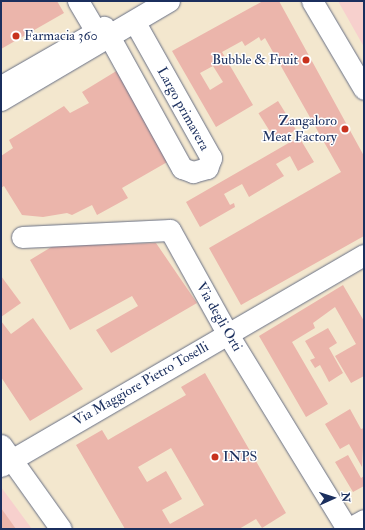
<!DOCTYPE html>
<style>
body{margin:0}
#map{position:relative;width:365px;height:530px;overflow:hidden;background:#f3e7ce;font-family:"IM FELL Double Pica",serif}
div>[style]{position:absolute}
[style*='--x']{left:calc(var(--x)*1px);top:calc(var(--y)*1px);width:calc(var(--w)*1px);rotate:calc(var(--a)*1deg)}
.built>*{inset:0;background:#f7d0cd}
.building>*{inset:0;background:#ebb5ab;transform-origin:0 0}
.roads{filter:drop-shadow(0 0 1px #676f85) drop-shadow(0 0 1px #676f85)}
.minor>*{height:21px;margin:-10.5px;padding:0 10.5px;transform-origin:10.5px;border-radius:10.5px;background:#fff}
.tertiary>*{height:22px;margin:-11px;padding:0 11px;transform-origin:11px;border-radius:11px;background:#fff}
.dots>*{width:11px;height:11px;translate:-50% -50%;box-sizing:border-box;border:2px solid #fff;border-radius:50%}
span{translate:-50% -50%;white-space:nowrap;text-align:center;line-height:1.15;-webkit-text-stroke:3px #fff;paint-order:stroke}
.poi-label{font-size:14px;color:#1b2f5e}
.left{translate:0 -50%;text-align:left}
.right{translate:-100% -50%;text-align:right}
.street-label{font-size:14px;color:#1b2f5e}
.frame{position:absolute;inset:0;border:2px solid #1b2f5e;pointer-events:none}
.north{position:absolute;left:313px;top:478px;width:40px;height:40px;-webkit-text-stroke:3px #fff;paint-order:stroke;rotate:87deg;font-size:11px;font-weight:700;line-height:16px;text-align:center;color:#1b2f5e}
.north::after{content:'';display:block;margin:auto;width:14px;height:18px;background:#1b2f5e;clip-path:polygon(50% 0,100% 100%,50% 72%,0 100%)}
</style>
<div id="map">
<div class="built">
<i style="clip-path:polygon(338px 1px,364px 1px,364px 47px)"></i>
<i style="clip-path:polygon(1px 487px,32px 529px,1px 529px)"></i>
</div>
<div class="building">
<i style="clip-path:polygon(1px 1px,57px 1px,64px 13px,1px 49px)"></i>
<i style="clip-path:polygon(evenodd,263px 1px,279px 1px,364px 156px,364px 236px,241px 305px,209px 248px,341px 172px,265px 38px,261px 41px,259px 37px,245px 46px,242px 41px,222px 52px,253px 105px,216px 127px,172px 51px,263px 1px,213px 66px,223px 82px,210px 90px,200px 73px,213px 66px)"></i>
<i style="clip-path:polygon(118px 70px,169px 161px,122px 188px,128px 198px,97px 215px,92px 205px,72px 215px,67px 213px,43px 217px,22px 215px,4px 186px,1px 188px,1px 156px,13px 148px,9px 140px,64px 106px,70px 113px,89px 103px,82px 92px)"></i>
<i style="left:278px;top:101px;width:34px;height:23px;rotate:58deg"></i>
<i style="clip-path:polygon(299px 137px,314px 162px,298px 171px,290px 156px,276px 164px,284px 176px,249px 197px,242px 184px,224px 194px,230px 205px,234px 203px,235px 207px,200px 227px,186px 202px)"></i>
<i style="clip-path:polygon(156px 243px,197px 303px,111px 353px,96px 330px,138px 306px,132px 296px,70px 330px,30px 260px,53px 246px)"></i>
<i style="clip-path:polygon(1px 276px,21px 303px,1px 317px)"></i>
<i style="clip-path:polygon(343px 285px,364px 321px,364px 376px,351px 383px,335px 356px,356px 344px,335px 307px,313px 323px,315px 328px,292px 342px,328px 404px,306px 417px,259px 336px)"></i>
<i style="clip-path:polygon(33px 318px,83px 389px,30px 421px,1px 377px,1px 321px,11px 334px)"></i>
<i style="clip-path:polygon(328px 328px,337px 343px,329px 348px,343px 373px,329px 382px,320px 365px,315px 368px,310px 360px,315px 358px,305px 341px)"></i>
<i style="clip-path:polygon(evenodd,205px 373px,286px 513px,262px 528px,256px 519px,239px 529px,125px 529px,76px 445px,102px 430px,108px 440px,113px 437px,186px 395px,181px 387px,205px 373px,171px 448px,204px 505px,170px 524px,162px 510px,182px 499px,166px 471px,147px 482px,138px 467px,171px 448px)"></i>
<i style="clip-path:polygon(350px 409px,361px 429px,364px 428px,362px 467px,349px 444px,340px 449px,325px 424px)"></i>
<i style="clip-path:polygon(348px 455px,361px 478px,364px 476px,364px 486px,353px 492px,335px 462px)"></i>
<i style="clip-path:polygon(1px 508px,16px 529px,1px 529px)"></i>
</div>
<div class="roads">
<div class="minor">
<i style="--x:78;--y:1;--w:45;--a:59.5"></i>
<i style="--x:312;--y:1;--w:102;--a:59.4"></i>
<i style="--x:109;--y:36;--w:151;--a:61.1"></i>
<i style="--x:182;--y:168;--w:12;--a:20"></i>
<i style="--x:193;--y:172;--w:15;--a:-16"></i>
<i style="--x:207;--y:168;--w:11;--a:-68"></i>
<i style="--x:211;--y:158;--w:157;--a:-119.3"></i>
<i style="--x:1;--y:86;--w:119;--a:-29.8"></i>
<i style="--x:22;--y:237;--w:148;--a:-2.7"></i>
<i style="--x:170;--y:230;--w:118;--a:61"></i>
<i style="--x:227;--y:333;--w:230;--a:58.5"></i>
<i style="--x:1;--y:445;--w:103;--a:54.5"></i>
<i style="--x:1;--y:466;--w:420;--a:-30.2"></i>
<i style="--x:348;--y:529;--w:18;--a:-29"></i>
</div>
<div class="tertiary">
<i style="--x:1;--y:100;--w:195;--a:-30.5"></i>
</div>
</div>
<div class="dots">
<i style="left:16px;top:36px;background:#c8321e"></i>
<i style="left:306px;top:60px;background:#c8321e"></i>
<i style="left:345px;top:129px;background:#c8321e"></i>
<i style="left:215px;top:457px;background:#c8321e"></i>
</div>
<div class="poi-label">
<span class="left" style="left:24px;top:36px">Farmacia 360</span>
<span class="right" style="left:298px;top:60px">Bubble &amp; Fruit</span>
<span class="right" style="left:337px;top:129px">Zangaloro<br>Meat Factory</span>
<span class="left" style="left:223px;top:457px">INPS</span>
</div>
<div class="street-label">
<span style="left:183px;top:109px;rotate:61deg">Largo primavera</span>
<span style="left:219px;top:317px;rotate:60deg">Via degli Orti</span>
<span style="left:141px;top:384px;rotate:-30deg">Via Maggiore Pietro Toselli</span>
</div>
<div class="frame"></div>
<div class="north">N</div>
</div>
